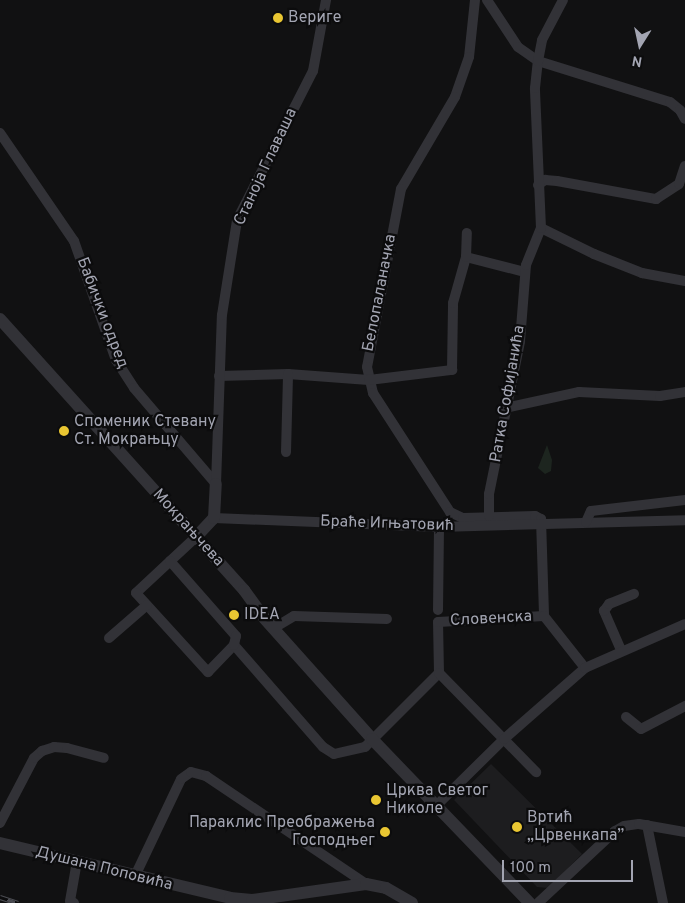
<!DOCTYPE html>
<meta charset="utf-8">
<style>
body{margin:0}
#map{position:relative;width:685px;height:903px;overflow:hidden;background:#111112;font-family:Overpass,sans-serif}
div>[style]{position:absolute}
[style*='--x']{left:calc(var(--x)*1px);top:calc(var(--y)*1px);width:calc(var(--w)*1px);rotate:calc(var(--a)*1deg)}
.built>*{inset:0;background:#1d1d1f}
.green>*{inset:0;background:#1d251f}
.minor>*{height:10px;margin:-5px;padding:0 5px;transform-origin:5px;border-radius:5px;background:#323237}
.tertiary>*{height:12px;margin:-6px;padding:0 6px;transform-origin:6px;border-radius:6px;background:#323237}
.rail>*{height:4.5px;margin-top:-2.25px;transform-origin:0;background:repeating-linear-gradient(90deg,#0c0c0d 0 8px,#4b4c52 0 16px);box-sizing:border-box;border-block:1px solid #4b4c52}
.dots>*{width:14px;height:14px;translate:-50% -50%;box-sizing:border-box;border:2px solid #0c0c0d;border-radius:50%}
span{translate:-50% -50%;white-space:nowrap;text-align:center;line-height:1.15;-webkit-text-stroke:4.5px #0c0c0d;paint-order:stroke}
.poi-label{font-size:16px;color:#a3a5b2}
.left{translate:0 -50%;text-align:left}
.right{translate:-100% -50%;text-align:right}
.street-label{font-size:16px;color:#a3a5b2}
.north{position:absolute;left:615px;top:20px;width:50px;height:50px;-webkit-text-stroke:4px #0c0c0d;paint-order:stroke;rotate:190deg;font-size:14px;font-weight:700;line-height:20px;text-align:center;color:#a3a5b2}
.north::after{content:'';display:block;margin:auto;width:18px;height:22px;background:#a3a5b2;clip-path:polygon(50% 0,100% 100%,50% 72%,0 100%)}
.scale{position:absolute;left:502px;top:860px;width:131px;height:22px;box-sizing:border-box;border:2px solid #a3a5b2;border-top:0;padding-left:6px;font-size:15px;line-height:18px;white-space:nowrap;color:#a3a5b2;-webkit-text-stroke:4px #0c0c0d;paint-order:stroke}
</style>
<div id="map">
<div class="built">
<i style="clip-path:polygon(491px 764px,582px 854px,548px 888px,537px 887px,454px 800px)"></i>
</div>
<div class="green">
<i style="clip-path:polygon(547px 445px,552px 460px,551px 471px,545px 474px,538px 468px)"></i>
</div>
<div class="minor">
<i style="--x:475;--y:0;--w:57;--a:96"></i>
<i style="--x:469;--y:57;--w:42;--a:109.3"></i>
<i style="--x:455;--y:97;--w:107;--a:120.4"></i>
<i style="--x:401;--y:189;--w:181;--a:100.8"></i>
<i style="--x:367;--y:367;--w:27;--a:77"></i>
<i style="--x:373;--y:393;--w:142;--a:57.1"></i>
<i style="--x:450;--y:512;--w:14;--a:25"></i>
<i style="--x:463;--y:518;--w:72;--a:-1.6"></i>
<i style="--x:535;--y:516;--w:7;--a:27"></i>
<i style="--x:541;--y:519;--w:97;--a:88.2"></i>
<i style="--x:487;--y:0;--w:56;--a:56.6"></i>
<i style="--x:518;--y:47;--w:24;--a:35"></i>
<i style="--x:538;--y:61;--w:138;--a:17.3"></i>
<i style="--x:670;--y:102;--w:13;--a:39"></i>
<i style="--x:680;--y:110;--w:10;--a:61"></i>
<i style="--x:0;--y:133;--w:131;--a:55.6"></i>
<i style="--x:74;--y:241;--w:126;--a:70.6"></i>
<i style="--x:116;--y:360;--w:33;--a:57"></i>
<i style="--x:134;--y:388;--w:126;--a:49.5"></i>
<i style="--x:538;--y:185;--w:9;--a:-36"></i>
<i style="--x:545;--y:180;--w:12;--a:5"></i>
<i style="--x:557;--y:181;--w:101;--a:10.3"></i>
<i style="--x:656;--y:199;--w:27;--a:-33"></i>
<i style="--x:679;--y:184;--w:19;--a:-72"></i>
<i style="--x:541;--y:228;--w:59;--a:26.1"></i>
<i style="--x:594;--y:254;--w:52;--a:21.6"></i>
<i style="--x:642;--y:273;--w:44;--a:10.5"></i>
<i style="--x:466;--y:257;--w:61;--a:14.3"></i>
<i style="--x:219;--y:376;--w:69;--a:-1.7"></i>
<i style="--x:288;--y:374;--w:81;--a:4.2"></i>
<i style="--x:369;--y:380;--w:84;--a:-6.9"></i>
<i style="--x:452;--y:370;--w:67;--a:-89.1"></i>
<i style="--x:453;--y:303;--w:48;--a:-74.2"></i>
<i style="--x:466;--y:257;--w:24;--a:-88"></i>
<i style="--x:505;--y:408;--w:76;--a:-12.2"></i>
<i style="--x:579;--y:392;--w:81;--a:2.8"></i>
<i style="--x:660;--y:396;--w:25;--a:-9"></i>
<i style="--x:286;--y:452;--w:78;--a:-88.5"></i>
<i style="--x:216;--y:484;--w:169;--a:-88"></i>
<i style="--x:222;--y:315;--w:96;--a:-81"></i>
<i style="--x:237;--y:220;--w:167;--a:-63"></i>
<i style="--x:313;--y:71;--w:72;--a:-79.6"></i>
<i style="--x:489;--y:516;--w:22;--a:-90"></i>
<i style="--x:489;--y:494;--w:156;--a:-78.5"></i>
<i style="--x:520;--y:341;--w:76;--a:-85.5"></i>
<i style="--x:526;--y:265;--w:40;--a:-68"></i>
<i style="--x:541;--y:228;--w:140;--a:-92.5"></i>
<i style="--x:535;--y:88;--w:27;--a:-84"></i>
<i style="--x:538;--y:61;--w:21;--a:-79"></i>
<i style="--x:542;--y:40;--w:45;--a:-62.3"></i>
<i style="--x:214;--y:518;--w:225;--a:2.3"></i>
<i style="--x:439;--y:527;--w:246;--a:-1.6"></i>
<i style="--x:586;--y:522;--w:12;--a:-66"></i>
<i style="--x:591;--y:511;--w:95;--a:-6.7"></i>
<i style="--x:196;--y:537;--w:82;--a:137"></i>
<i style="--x:136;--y:593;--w:107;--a:47.7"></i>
<i style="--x:208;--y:672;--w:37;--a:-46"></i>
<i style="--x:234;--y:645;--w:135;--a:48.9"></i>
<i style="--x:323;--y:747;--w:13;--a:32"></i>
<i style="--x:334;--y:754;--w:32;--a:-13"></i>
<i style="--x:365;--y:747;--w:105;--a:-45"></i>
<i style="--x:439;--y:673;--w:51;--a:-91.1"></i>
<i style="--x:438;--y:622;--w:106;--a:-3.2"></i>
<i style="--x:544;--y:616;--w:66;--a:51.7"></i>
<i style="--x:170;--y:561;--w:100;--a:48.7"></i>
<i style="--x:236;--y:636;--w:9;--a:103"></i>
<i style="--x:438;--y:610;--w:83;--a:-89.3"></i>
<i style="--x:274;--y:628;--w:23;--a:-31"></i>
<i style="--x:294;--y:616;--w:93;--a:1.8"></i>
<i style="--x:109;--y:638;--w:50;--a:-41"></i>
<i style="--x:621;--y:650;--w:43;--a:-113.6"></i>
<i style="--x:604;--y:611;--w:9;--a:-54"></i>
<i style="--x:609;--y:604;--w:27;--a:-22"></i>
<i style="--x:439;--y:673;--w:139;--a:45.6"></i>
<i style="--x:626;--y:717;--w:19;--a:39"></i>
<i style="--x:641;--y:729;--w:50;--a:-27.6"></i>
<i style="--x:437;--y:805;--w:94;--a:-44.6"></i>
<i style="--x:504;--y:739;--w:108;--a:-41.2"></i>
<i style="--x:585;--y:668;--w:109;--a:-23.7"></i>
<i style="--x:0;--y:823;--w:73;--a:-62.4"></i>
<i style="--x:34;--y:758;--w:11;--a:-41"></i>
<i style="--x:42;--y:751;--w:13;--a:-18"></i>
<i style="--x:54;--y:747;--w:13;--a:4"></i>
<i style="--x:67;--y:748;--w:38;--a:15"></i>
<i style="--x:647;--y:825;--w:80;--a:78.4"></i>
<i style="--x:135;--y:876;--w:107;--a:-64.6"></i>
<i style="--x:181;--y:779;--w:12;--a:-35"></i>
<i style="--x:191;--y:772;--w:16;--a:15"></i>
<i style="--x:206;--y:776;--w:193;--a:34"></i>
<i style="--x:74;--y:903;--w:4;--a:-153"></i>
<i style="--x:70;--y:901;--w:40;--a:-80"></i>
<i style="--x:538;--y:903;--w:105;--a:-43.1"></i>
<i style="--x:615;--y:831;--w:10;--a:-29"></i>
<i style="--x:624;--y:826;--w:15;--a:-8"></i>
<i style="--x:639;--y:824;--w:47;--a:9.9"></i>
</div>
<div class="tertiary">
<i style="--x:0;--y:319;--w:365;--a:48"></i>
<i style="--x:244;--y:590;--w:34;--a:54"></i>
<i style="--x:264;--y:618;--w:162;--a:48.2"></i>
<i style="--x:372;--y:739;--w:228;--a:46.1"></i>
<i style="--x:196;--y:537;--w:26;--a:-47"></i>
<i style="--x:214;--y:518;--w:34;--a:-87"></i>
<i style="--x:0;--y:843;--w:236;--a:13.4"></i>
<i style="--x:230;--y:898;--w:22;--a:5"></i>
<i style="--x:252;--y:900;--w:115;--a:-8"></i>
<i style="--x:366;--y:884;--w:20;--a:11"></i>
<i style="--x:386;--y:888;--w:30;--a:30"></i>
</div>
<div class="rail">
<i style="--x:0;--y:897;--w:19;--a:18"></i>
</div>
<div class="dots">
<i style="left:278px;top:18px;background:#e9c632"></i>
<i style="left:64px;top:431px;background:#e9c632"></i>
<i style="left:234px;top:615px;background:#e9c632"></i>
<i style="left:376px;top:800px;background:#e9c632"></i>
<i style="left:517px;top:827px;background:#e9c632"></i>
<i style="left:385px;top:832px;background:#e9c632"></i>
</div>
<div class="poi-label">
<span class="left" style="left:288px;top:18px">Вериге</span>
<span class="left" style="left:74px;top:431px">Споменик Стевану<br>Ст. Мокрањцу</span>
<span class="left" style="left:244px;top:615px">IDEA</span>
<span class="left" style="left:386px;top:800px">Црква Светог<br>Николе</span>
<span class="left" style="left:527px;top:827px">Вртић<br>„Црвенкапа”</span>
<span class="right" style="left:375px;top:832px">Параклис Преображења<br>Господњег</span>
</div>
<div class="street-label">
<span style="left:266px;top:167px;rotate:-65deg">Станоја Главаша</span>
<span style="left:380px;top:293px;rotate:-79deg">Белопаланачка</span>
<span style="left:102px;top:313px;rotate:69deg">Бабички одред</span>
<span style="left:508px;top:394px;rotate:-80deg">Ратка Софијанића</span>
<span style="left:387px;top:524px;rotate:2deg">Браће Игњатовић</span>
<span style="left:188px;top:528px;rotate:48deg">Мокрањчева</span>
<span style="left:491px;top:619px;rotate:-3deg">Словенска</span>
<span style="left:104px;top:869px;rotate:14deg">Душана Поповића</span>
</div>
<div class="north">N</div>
<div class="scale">100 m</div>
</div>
